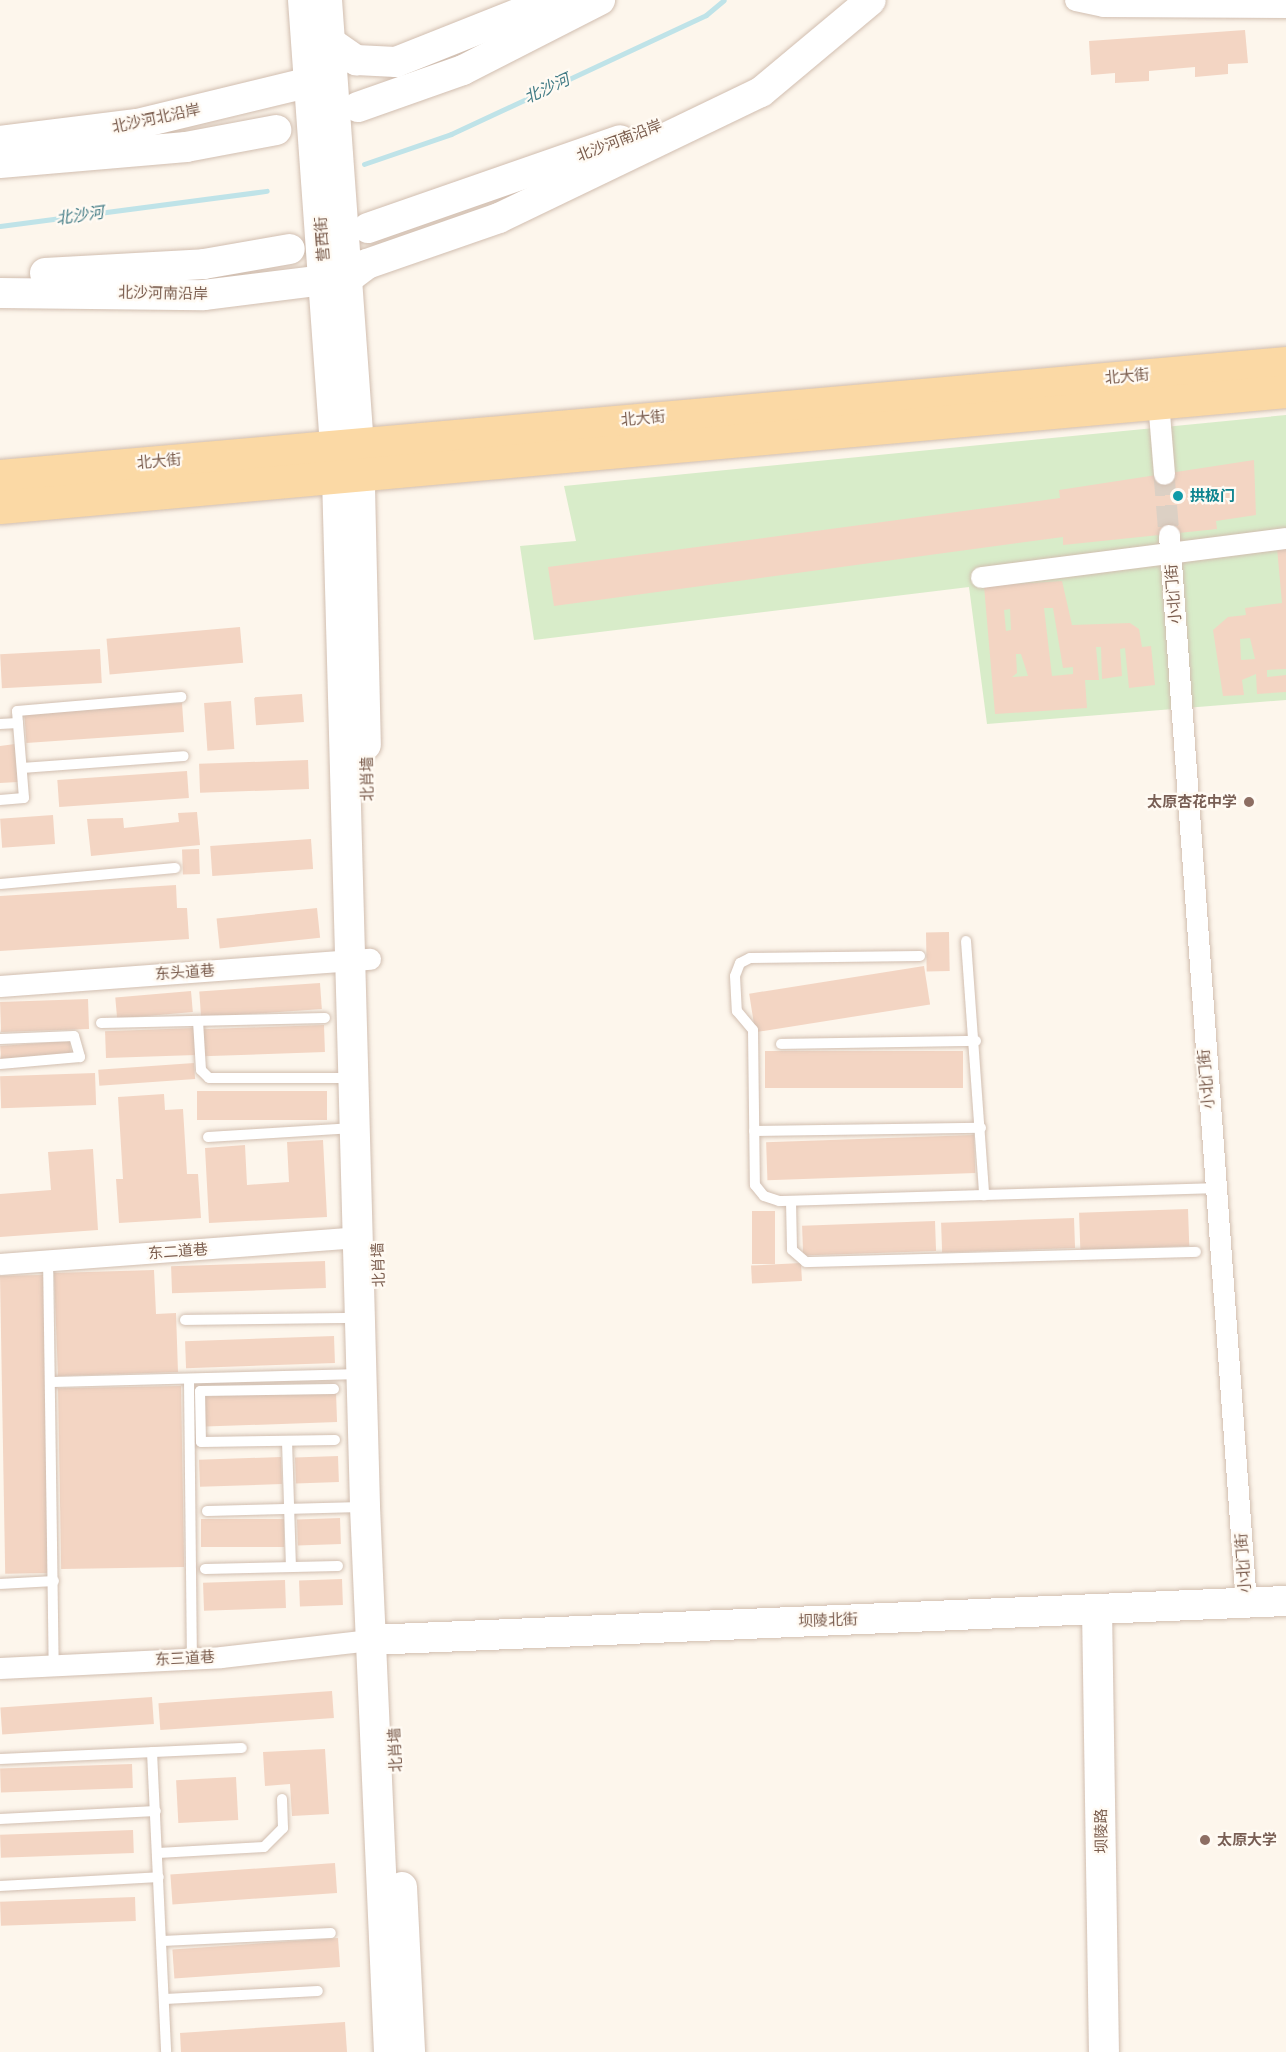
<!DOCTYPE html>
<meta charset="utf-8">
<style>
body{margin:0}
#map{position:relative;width:1286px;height:2052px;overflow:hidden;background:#fdf6ec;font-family:Arial,"Noto Sans SC",sans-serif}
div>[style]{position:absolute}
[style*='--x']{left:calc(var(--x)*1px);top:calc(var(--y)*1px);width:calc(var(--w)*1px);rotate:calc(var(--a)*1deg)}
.green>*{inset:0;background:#d8ecc9}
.stream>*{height:5px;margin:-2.5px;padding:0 2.5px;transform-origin:2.5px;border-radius:2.5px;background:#bfe3e8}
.building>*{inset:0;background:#f3d5c3;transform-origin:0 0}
.street-tunnel>*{height:21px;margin-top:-10.5px;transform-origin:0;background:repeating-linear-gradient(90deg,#dcd0c4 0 21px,transparent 0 31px)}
.roads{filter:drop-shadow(0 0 2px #d1beb0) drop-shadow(0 0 2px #d1beb0)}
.lane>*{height:10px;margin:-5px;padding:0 5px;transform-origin:5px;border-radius:5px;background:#fff}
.street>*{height:21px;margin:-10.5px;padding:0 10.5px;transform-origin:10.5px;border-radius:10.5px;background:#fff}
.secondary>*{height:30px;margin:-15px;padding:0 15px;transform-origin:15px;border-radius:15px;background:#fff}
.primary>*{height:33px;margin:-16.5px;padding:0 16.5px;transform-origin:16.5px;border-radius:16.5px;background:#fbd9a5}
.dots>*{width:16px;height:16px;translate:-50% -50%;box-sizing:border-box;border:3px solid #fffaf3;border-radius:50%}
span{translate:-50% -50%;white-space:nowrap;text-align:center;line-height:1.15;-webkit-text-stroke:4.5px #fffaf3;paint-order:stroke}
.street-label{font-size:15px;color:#7a5c4d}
.culture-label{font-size:15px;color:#0d838f;font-weight:700}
.left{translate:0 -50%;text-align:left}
.education-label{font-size:15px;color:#785e54;font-weight:700}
.right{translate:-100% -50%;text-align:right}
.water-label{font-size:16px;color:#437c86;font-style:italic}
</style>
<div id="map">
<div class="green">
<i style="clip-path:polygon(1286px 415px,1286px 700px,987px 724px,969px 587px,534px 640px,520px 546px,576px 541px,564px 486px)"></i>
</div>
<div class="stream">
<i style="--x:364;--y:164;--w:92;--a:-19"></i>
<i style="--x:451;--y:134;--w:281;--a:-25"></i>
<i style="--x:706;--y:15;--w:23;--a:-40"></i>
<i style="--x:0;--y:226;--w:269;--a:-7.5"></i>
</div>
<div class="building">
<i style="clip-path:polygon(1245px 30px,1248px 63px,1228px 64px,1228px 74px,1195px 77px,1195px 67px,1149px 71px,1149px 81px,1115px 83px,1115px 73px,1091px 75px,1089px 41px)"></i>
<i style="clip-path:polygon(1254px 460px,1256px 515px,1216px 521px,1217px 529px,1063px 545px,1063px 537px,554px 606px,548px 567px,1060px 498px,1059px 490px)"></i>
<i style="clip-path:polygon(evenodd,1286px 547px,1286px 669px,1267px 670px,1267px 677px,1286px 675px,1286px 692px,1257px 694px,1256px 674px,1242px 680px,1244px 695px,1223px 696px,1213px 630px,1228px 617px,1246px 615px,1245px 608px,1282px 603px,1277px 548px,1286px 547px,1250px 638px,1255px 659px,1241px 660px,1240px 639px,1250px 638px)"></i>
<i style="clip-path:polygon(evenodd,1062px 581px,1072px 625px,1130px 623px,1139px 629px,1142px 647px,1151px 646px,1155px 685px,1129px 688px,1125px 648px,1120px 649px,1122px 676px,1102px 679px,1101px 647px,1096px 647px,1099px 680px,1085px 680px,1087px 708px,995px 714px,984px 586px,1062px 581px,1044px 608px,1053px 608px,1063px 668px,1073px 667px,1073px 674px,1052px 676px,1044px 608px,1062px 581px,1010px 609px,1011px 630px,1006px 631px,1004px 610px,1010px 609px,1062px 581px,1016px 654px,1021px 654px,1028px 676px,1012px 677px,1017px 673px,1016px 654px)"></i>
<i style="left:240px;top:627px;width:36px;height:134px;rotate:85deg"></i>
<i style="left:100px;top:649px;width:34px;height:100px;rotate:87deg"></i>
<i style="left:302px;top:694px;width:28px;height:48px;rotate:86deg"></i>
<i style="left:231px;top:701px;width:48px;height:27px;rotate:86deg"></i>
<i style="left:182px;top:703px;width:29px;height:158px;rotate:86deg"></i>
<i style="clip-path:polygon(15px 744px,18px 782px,0 783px,0 746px)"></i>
<i style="left:308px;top:760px;width:29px;height:109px;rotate:88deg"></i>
<i style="left:187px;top:771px;width:27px;height:130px;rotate:86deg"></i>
<i style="clip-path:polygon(197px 812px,200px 845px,91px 856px,87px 819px,123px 818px,124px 828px,179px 822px,178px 813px)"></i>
<i style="left:53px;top:815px;width:29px;height:53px;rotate:86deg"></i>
<i style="left:311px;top:839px;width:30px;height:101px;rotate:86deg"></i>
<i style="left:199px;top:849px;width:25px;height:17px;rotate:88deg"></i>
<i style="clip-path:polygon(176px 885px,177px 908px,187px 908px,189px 939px,0 951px,0 896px)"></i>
<i style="left:317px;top:908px;width:30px;height:101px;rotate:84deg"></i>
<i style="left:949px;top:932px;width:39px;height:23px;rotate:89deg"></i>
<i style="left:924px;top:966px;width:39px;height:177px;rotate:81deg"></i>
<i style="left:320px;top:983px;width:26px;height:121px;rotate:86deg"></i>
<i style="left:191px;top:991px;width:21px;height:76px;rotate:85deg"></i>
<i style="left:88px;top:999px;width:30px;height:88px;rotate:88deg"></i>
<i style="left:324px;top:1025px;width:27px;height:122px;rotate:88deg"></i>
<i style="left:195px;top:1028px;width:27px;height:90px;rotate:88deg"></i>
<i style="left:70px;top:1041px;width:13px;height:70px;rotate:86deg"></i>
<i style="left:963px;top:1051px;width:37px;height:198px;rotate:90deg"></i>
<i style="left:194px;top:1063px;width:16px;height:96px;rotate:86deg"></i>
<i style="left:95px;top:1073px;width:32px;height:95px;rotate:88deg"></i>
<i style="left:327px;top:1091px;width:29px;height:130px;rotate:90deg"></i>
<i style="clip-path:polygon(164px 1094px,165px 1110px,183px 1109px,187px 1174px,198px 1174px,201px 1218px,119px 1223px,116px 1179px,123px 1179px,118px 1097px)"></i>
<i style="left:974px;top:1135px;width:38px;height:208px;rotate:88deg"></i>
<i style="clip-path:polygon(323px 1140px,327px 1217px,209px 1223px,205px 1148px,245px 1145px,247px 1185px,289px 1182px,287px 1142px)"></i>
<i style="clip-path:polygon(93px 1149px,98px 1230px,0 1237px,0 1194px,51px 1190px,48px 1152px)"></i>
<i style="left:1188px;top:1209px;width:37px;height:109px;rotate:88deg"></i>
<i style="left:752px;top:1211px;width:23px;height:53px"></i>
<i style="left:1074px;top:1218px;width:30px;height:133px;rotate:88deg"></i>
<i style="left:935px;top:1221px;width:30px;height:133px;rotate:88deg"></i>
<i style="left:325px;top:1261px;width:27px;height:154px;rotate:88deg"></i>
<i style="left:801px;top:1263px;width:18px;height:50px;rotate:87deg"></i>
<i style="clip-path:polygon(154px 1270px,156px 1314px,176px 1313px,178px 1372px,58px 1376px,54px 1273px)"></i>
<i style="left:44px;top:1275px;width:298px;height:44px;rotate:89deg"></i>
<i style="left:334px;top:1336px;width:27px;height:149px;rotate:88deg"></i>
<i style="left:181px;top:1386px;width:181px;height:123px;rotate:89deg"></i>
<i style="left:336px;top:1392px;width:30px;height:132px;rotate:88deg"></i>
<i style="left:338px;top:1456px;width:26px;height:43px;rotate:88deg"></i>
<i style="left:281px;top:1457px;width:27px;height:82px;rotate:88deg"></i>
<i style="left:340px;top:1518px;width:26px;height:43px;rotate:88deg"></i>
<i style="left:284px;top:1519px;width:28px;height:83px;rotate:90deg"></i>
<i style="left:342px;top:1579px;width:26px;height:43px;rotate:88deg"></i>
<i style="left:285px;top:1580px;width:28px;height:82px;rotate:88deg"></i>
<i style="left:332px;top:1691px;width:27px;height:174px;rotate:86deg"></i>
<i style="left:152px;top:1697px;width:27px;height:152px;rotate:86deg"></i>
<i style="clip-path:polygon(325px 1749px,329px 1814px,292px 1816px,290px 1784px,265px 1786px,263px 1752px)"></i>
<i style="left:132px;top:1764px;width:24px;height:132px;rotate:88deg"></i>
<i style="left:236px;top:1777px;width:43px;height:60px;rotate:87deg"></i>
<i style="left:133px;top:1830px;width:23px;height:133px;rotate:88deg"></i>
<i style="left:335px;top:1863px;width:30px;height:165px;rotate:86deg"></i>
<i style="left:135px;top:1897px;width:24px;height:135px;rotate:88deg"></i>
<i style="left:338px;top:1938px;width:29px;height:166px;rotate:86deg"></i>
<i style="clip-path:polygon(345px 2022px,347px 2052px,181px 2052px,180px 2033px)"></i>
</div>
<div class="street-tunnel">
<i style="--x:1164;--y:474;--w:61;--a:85.3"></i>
</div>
<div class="roads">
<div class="lane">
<i style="--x:0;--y:724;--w:18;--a:-3"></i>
<i style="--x:22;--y:768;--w:162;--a:-4.2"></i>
<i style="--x:0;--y:800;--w:24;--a:-5"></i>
<i style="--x:24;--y:798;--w:87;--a:-94.6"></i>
<i style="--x:17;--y:711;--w:165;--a:-4.9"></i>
<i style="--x:0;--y:884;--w:176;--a:-5.2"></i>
<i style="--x:966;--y:941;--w:255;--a:85.9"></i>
<i style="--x:920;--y:956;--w:170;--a:179.3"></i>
<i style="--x:750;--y:958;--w:11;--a:153"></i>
<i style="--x:740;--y:963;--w:14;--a:111"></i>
<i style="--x:735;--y:976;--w:35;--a:87"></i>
<i style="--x:737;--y:1011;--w:25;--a:50"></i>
<i style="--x:753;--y:1030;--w:155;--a:89.3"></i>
<i style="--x:755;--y:1185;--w:14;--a:51"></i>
<i style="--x:764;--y:1196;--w:16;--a:18"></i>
<i style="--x:779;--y:1201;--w:436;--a:-1.7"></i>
<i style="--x:198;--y:1021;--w:49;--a:86.5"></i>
<i style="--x:201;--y:1070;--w:11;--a:45"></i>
<i style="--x:209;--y:1078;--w:143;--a:0"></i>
<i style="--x:101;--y:1023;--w:224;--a:-1.3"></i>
<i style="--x:0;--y:1039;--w:74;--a:-2.3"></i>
<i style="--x:74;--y:1036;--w:22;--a:74"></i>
<i style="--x:80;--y:1057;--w:80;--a:175"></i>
<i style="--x:781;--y:1044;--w:195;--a:-0.9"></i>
<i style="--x:754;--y:1131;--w:227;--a:-0.8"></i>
<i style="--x:208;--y:1137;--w:146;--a:-3.5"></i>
<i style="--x:791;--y:1201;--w:49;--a:88.8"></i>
<i style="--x:792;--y:1250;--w:18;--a:41"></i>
<i style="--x:806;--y:1262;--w:390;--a:-1.5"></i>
<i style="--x:48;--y:1257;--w:408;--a:89.2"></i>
<i style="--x:185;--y:1320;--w:174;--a:-0.7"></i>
<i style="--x:189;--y:1380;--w:278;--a:89.4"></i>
<i style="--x:53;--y:1382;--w:308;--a:-1.5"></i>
<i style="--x:334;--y:1389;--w:134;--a:179.1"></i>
<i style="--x:200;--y:1391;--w:51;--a:88.9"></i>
<i style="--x:201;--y:1442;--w:134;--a:-0.9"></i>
<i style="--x:287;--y:1441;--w:126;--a:88.2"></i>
<i style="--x:207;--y:1511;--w:155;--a:-1.5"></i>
<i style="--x:205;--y:1569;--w:133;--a:-1.3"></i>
<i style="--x:0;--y:1584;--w:54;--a:-3.2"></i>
<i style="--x:152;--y:1752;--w:300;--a:87.3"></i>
<i style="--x:0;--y:1759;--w:242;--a:-2.6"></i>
<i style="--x:0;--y:1819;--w:156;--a:-2.9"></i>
<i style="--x:158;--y:1853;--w:106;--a:-3.2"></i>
<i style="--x:264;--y:1847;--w:27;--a:-45"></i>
<i style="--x:283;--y:1828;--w:29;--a:-92"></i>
<i style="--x:0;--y:1886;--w:159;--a:-3.2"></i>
<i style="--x:162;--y:1941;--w:169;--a:-2.7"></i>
<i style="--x:165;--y:1999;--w:153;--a:-3"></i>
</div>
<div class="street">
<i style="--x:1075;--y:0;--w:29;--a:12"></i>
<i style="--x:1103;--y:6;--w:183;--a:0.3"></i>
<i style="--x:1158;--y:401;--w:73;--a:85.3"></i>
<i style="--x:1169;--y:535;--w:1071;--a:85.88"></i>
<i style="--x:981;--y:577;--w:307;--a:-7.3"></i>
<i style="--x:0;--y:986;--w:371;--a:-4.2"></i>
<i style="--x:0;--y:1264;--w:358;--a:-4.3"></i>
<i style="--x:0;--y:1668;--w:221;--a:-2.8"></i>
<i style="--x:221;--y:1657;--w:150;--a:-6.5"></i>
</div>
<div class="secondary">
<i style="--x:303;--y:0;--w:478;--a:85.9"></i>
<i style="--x:337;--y:477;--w:1030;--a:88.44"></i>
<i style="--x:365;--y:1507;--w:546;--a:87.48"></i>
<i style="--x:327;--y:0;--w:444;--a:85.9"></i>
<i style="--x:359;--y:443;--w:302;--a:88.7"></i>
<i style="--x:330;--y:42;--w:32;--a:35"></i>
<i style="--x:356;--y:60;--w:40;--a:2.9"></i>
<i style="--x:396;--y:62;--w:168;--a:-21.7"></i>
<i style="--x:358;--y:107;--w:111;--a:-19.4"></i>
<i style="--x:463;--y:70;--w:154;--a:-27.1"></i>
<i style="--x:0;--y:141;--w:138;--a:-7.1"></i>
<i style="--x:137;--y:124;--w:178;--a:-13.6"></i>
<i style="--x:0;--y:163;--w:187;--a:-4.9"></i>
<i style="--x:186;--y:147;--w:92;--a:-10.7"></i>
<i style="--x:368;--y:228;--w:267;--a:-19.2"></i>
<i style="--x:45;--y:273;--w:159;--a:-3.2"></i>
<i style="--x:204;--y:264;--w:87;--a:-9.9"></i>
<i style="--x:347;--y:279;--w:25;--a:-37"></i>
<i style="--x:367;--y:264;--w:140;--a:-19.2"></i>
<i style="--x:499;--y:218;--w:291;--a:-25.7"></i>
<i style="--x:761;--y:92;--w:143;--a:-39.9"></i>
<i style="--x:0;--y:293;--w:204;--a:0.6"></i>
<i style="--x:204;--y:295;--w:122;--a:-7.1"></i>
<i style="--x:1097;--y:1609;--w:443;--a:89.1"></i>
<i style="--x:370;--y:1640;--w:917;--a:-2.44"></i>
<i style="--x:402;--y:1887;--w:165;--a:87.2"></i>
</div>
<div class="primary">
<i style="--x:0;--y:476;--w:1291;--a:-5.02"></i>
<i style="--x:0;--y:507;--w:1291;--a:-5.15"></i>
</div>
</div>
<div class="dots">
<i style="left:1178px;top:496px;background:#0f9aa8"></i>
<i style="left:1249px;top:802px;background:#8d6e63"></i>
<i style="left:1205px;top:1840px;background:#8d6e63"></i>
</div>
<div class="street-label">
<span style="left:156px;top:118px;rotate:-12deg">北沙河北沿岸</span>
<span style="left:619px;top:140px;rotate:-21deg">北沙河南沿岸</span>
<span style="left:322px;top:239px;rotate:-94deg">营西街</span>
<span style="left:163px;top:293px;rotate:1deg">北沙河南沿岸</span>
<span style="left:1127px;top:376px;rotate:-5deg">北大街</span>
<span style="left:643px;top:418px;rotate:-5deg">北大街</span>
<span style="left:159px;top:461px;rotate:-5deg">北大街</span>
<span style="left:1173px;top:594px;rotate:-94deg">小北门街</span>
<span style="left:367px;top:779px;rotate:-91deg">北肖墙</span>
<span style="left:185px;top:972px;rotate:-4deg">东头道巷</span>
<span style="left:1206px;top:1079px;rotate:-95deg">小北门街</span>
<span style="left:178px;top:1251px;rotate:-4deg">东二道巷</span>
<span style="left:378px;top:1265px;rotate:-92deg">北肖墙</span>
<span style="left:1243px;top:1563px;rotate:-94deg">小北门街</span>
<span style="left:828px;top:1620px;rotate:-2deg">坝陵北街</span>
<span style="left:185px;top:1658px;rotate:-3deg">东三道巷</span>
<span style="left:395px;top:1750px;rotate:-93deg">北肖墙</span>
<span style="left:1101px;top:1831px;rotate:-91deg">坝陵路</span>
</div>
<div class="culture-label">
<span class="left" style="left:1190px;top:496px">拱极门</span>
</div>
<div class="education-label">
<span class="right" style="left:1237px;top:802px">太原杏花中学</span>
<span class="left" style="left:1217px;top:1840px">太原大学</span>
</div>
<div class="water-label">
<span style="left:547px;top:89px;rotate:-25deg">北沙河</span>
<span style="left:80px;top:216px;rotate:-8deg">北沙河</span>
</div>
</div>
